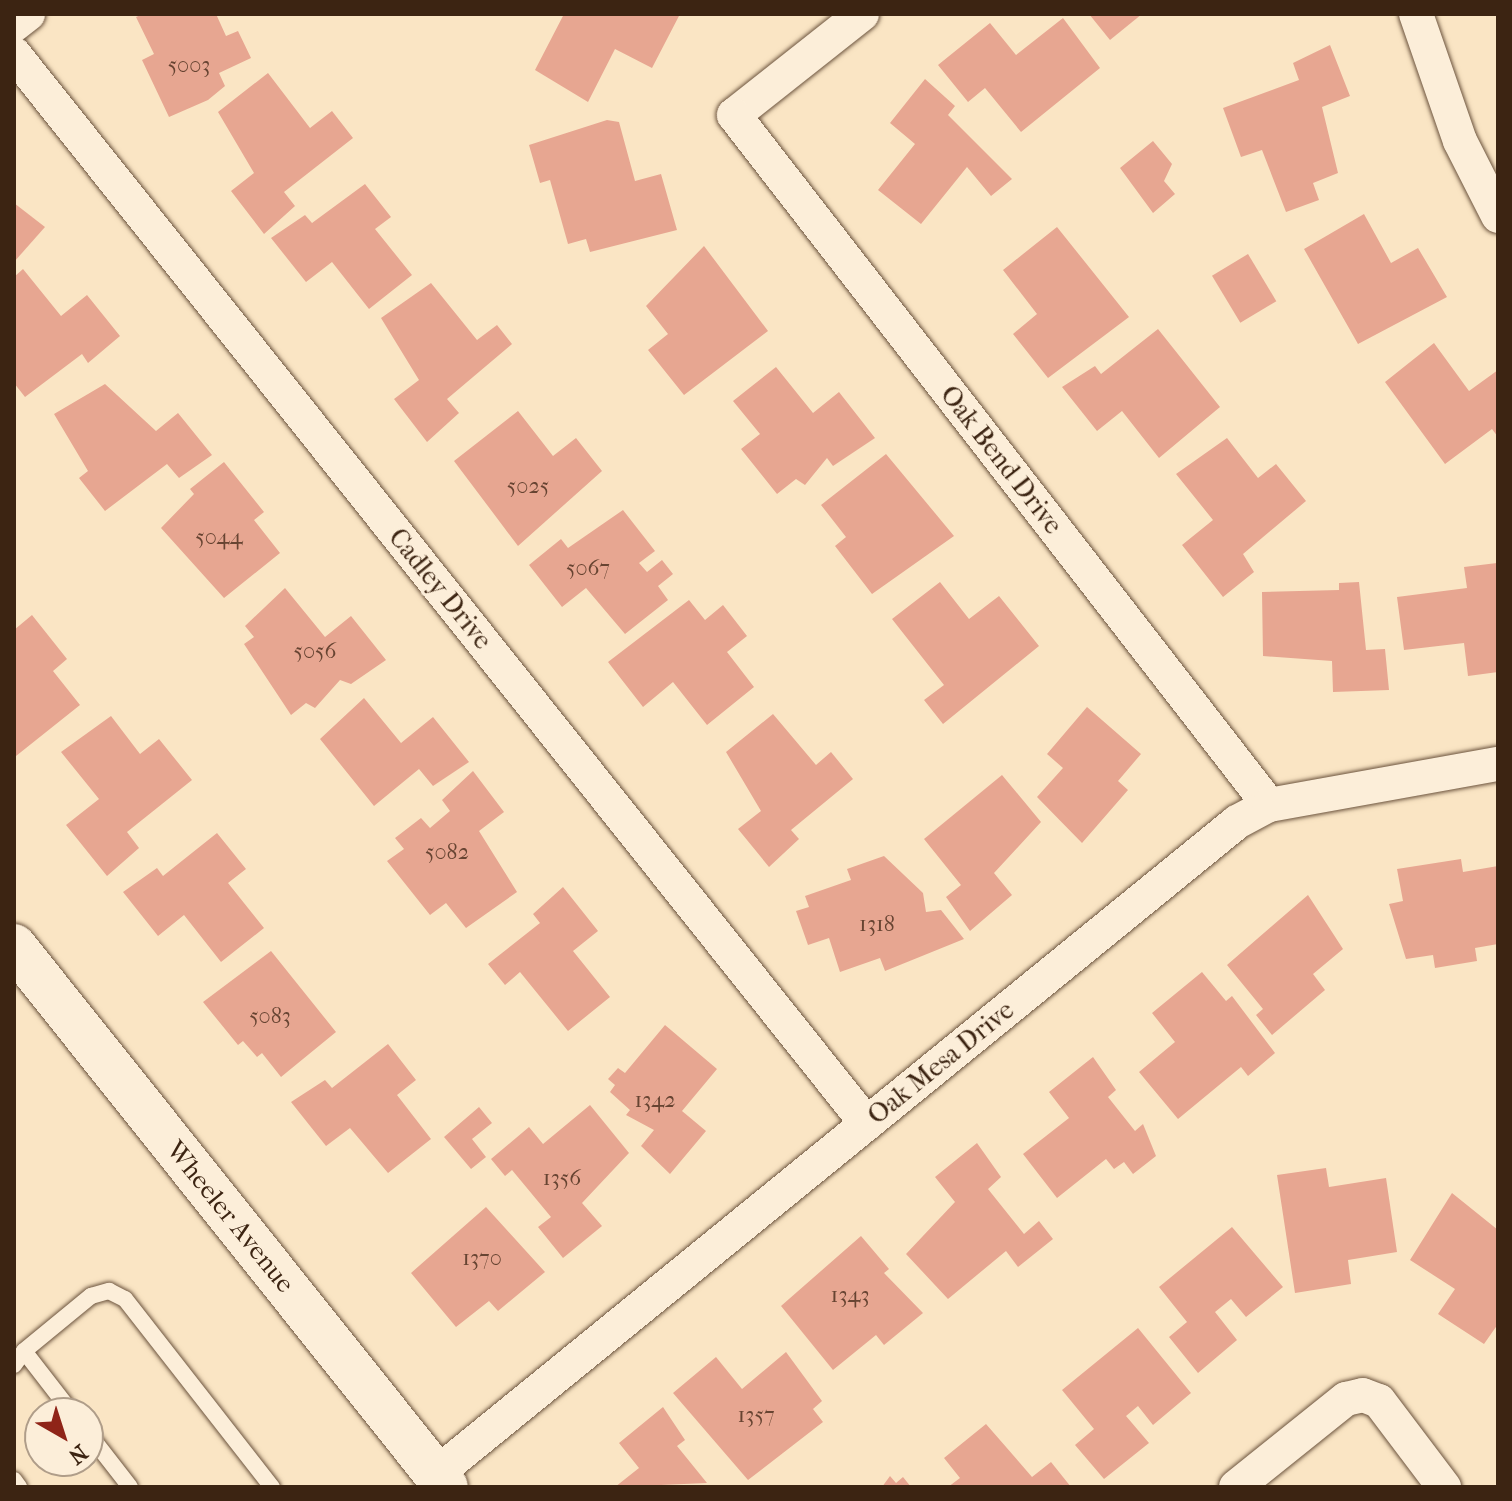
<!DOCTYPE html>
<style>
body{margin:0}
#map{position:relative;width:1512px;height:1501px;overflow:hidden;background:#fae5c4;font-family:"IM FELL French Canon",serif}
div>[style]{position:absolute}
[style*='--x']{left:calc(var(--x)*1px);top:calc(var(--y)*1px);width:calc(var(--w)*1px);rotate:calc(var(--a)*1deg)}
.building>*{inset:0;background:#e7a691;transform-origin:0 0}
.roads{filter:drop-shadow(0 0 2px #6c543e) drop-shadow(0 0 2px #6c543e)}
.service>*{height:16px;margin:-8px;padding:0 8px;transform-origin:8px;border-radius:8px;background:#fceed9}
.minor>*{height:34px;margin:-17px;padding:0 17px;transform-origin:17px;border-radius:17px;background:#fceed9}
.secondary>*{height:44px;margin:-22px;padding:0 22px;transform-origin:22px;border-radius:22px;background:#fceed9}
span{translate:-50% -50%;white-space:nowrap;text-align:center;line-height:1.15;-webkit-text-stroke:7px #fceed9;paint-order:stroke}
.number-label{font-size:22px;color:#674432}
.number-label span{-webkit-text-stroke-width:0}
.street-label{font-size:26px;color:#3c2412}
.frame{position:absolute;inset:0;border:16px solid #3c2412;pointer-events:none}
.north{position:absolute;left:24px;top:1397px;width:80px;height:80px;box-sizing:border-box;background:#fceed9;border:2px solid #af9d89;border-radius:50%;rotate:141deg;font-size:22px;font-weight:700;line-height:32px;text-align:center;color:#3c2412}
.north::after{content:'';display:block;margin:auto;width:28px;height:36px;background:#8f2418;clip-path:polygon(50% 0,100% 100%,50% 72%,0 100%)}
</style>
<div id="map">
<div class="building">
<i style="clip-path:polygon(143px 14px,216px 14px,226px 36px,238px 31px,251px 58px,219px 73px,225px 86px,208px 100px,169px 117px,142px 60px,154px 54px,136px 17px)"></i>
<i style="clip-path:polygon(564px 14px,680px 14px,652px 68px,615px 49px,588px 102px,535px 70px)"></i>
<i style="clip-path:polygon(1089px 14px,1142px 14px,1110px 40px)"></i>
<i style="clip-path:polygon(1063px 18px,1100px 68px,1021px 132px,985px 88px,968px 102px,938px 65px,990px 23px,1016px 55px)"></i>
<i style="clip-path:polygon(1330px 45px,1350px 96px,1322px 107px,1338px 173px,1313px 183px,1319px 200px,1286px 212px,1262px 150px,1241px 157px,1223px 108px,1299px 80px,1293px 63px)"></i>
<i style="clip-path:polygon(268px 73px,310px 128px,332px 111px,353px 138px,284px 192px,295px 206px,264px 234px,231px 191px,254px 173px,218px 112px)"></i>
<i style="clip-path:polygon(925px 79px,955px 106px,948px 115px,1012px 179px,991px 196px,967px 167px,921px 224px,878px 190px,915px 144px,890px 123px)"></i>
<i style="clip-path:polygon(607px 120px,619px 122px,635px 181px,661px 174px,677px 230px,590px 252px,586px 239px,568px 244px,550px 180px,540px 183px,529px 145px)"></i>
<i style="clip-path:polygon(1153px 141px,1172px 164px,1164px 181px,1175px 194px,1153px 213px,1120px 168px)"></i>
<i style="clip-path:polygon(365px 184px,391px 217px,375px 229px,412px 275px,369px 309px,332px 262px,306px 282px,271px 238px,305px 215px,312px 223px)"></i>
<i style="clip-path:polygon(14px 203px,45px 227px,14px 262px)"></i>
<i style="clip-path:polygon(1364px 214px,1391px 263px,1418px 248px,1447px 297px,1358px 344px,1304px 249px)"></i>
<i style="clip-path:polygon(1057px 227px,1129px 317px,1048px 378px,1013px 334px,1037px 314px,1003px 270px)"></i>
<i style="clip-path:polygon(704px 246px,768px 331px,684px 395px,648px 350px,668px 334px,646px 306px)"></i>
<i style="left:1248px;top:254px;width:55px;height:42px;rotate:59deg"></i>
<i style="clip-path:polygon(23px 269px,61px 316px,87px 295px,120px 336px,88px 363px,82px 354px,25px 397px,14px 383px,14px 277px)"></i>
<i style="clip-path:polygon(431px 283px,477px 340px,497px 325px,512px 344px,447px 399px,459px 413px,427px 442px,394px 399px,419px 380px,381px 318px)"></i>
<i style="clip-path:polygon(1158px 329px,1220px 407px,1159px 458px,1122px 411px,1097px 431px,1062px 387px,1095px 366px,1101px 374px)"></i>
<i style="clip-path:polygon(1434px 343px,1469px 391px,1498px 370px,1498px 437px,1492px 429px,1445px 464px,1385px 382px)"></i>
<i style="clip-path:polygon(776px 367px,813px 413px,839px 392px,875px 438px,833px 466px,827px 458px,805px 485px,796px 479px,777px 494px,741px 449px,760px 434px,733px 401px)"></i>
<i style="clip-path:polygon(105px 384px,156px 431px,178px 413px,212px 455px,179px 478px,167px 464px,105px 511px,79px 478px,88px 471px,54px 414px)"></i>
<i style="clip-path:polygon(518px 411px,553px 456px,576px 438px,602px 471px,518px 546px,454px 461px)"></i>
<i style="clip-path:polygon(1227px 438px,1258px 478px,1276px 464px,1306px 501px,1243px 554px,1254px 572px,1223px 597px,1182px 545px,1213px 520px,1176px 474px)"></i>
<i style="clip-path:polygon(886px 454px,954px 536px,872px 594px,835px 546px,846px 537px,821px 505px)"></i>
<i style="clip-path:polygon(224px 462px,264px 512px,254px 520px,280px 553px,224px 598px,161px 528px,194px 494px,190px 489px)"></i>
<i style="clip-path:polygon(623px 510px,655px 551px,639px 563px,647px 572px,662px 560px,673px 574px,658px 586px,668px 600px,625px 634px,586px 588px,562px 607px,529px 565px,561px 539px,568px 548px)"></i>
<i style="clip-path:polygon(1497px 563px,1498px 672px,1468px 676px,1464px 643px,1404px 650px,1397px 597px,1467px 588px,1464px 567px)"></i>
<i style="clip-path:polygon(940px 582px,969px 619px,999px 596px,1039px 646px,943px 724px,924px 700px,944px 685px,892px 619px)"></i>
<i style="clip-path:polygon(1359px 582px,1366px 650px,1385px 649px,1389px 690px,1333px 692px,1332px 661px,1263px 656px,1262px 592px,1339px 590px,1339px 583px)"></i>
<i style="clip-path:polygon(285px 588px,325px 637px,351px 616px,386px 660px,351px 684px,340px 680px,315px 708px,306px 703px,291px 715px,244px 644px,254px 637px,245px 626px)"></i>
<i style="clip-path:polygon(689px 600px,705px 620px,723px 605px,747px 636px,727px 652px,754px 687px,707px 725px,673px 682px,643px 707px,608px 662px)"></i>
<i style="clip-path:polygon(32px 615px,67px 659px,53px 671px,80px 705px,16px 756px,14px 630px)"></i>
<i style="clip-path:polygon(364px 698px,401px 743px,433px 717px,469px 762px,433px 786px,419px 769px,374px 806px,320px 739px)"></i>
<i style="clip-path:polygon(1087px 707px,1141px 754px,1118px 781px,1128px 790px,1082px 843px,1037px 797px,1063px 768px,1047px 754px)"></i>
<i style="clip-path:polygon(773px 714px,816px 765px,831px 752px,853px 779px,791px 830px,799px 839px,769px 867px,738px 829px,761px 811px,726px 752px)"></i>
<i style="clip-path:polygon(111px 716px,140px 754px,159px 739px,192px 780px,127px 832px,139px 848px,107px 876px,66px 825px,99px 799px,61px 752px)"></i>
<i style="clip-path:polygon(473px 771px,504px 812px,479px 831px,517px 892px,466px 928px,446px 903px,430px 915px,387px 861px,404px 849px,395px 838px,421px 818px,430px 828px,450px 811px,442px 800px)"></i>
<i style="clip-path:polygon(1002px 775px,1041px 822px,994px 873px,1012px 895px,970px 931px,946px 897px,961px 885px,924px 839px)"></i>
<i style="clip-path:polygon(217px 833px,246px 869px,228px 883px,264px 928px,221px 962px,184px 915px,158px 936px,123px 892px,157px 868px,163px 876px)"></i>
<i style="clip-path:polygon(884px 856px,923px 893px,926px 912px,941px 910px,964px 939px,885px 971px,880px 958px,840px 972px,829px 938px,808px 945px,796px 911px,809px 907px,805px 896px,851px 880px,847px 869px)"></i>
<i style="clip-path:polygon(1461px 859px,1463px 872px,1498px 866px,1498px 944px,1475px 948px,1477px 961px,1435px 968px,1433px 955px,1406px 959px,1389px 904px,1403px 901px,1397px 869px)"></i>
<i style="clip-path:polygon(563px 887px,598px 931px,573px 951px,610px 997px,568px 1031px,520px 972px,505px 985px,488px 964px,540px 923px,533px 914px)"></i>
<i style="clip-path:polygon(1308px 895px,1343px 949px,1313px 974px,1325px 990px,1272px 1035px,1256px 1015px,1263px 1009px,1227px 965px)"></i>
<i style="clip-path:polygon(271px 951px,336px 1032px,281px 1077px,262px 1053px,257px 1057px,243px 1041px,238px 1045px,203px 1002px)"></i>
<i style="clip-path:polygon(1202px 972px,1226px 1001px,1232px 996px,1275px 1053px,1248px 1076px,1241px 1067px,1178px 1119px,1139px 1072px,1175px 1042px,1152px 1013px)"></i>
<i style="clip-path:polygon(665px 1025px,717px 1069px,682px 1111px,706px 1131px,670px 1174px,641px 1146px,654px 1130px,626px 1115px,630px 1110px,610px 1092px,615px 1085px,608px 1079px,618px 1068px,625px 1073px)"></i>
<i style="clip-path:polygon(388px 1044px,416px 1080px,397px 1095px,431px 1139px,388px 1173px,350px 1128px,326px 1146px,291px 1102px,325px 1080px,332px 1088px)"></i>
<i style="clip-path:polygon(1093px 1057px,1116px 1090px,1108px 1097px,1135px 1131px,1143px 1124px,1156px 1156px,1133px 1174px,1124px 1162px,1114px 1169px,1106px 1159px,1057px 1198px,1023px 1154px,1069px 1118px,1049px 1092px)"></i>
<i style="clip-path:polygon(590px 1105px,629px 1153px,582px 1203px,602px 1226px,563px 1258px,538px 1227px,551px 1217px,512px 1170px,505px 1176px,491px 1159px,529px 1127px,543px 1144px)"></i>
<i style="clip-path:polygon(479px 1107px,492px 1123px,472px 1139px,486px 1157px,471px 1169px,444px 1137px)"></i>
<i style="clip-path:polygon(977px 1143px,1001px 1177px,988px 1189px,1024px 1234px,1039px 1221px,1053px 1239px,1018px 1267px,1006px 1251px,948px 1299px,906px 1254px,955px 1202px,935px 1177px)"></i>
<i style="clip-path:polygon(1326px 1168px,1329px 1187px,1386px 1178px,1397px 1252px,1348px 1260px,1351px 1284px,1295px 1293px,1277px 1175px)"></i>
<i style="clip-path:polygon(1452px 1193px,1498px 1230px,1498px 1324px,1484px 1344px,1438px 1314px,1455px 1289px,1410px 1260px)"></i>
<i style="clip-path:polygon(486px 1207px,545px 1272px,498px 1311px,489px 1301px,456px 1327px,411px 1273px)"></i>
<i style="clip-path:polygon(1232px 1227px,1283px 1287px,1246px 1317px,1231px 1299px,1215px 1312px,1237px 1340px,1198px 1373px,1169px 1337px,1187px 1322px,1159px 1287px)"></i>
<i style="clip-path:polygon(861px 1236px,889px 1269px,884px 1273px,923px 1313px,884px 1345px,876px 1335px,833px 1370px,781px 1306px)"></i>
<i style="clip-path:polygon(1138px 1328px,1191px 1393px,1153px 1425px,1138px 1406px,1126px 1416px,1149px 1443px,1104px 1479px,1075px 1445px,1094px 1429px,1062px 1390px)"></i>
<i style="clip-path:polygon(786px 1352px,822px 1401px,813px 1409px,823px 1422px,748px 1480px,673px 1393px,716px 1357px,742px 1389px)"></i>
<i style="clip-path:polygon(663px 1407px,685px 1440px,677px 1446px,707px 1483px,615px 1487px,639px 1468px,619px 1443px)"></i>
<i style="clip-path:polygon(986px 1424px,1032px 1477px,1051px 1462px,1071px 1487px,948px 1487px,960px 1478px,944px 1458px)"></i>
<i style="clip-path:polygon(890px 1476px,896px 1483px,903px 1477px,911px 1487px,882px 1487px)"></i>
</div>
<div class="roads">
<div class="service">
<i style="--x:14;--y:1365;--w:17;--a:-54"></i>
<i style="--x:72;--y:1413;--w:78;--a:-127.7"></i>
<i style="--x:24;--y:1351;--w:87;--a:-39.4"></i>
<i style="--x:91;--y:1296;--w:19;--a:-16"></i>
<i style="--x:109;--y:1291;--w:18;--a:27"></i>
<i style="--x:125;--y:1299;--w:239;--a:52"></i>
<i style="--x:88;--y:1433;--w:68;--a:52.1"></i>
<i style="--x:14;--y:1480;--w:9;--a:54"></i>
</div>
<div class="minor">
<i style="--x:862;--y:14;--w:163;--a:141.7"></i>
<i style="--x:734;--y:115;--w:873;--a:52.21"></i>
<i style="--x:1416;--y:14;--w:134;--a:70.9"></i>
<i style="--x:1460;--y:141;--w:84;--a:63.1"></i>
<i style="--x:14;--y:25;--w:18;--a:-38"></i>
<i style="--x:14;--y:54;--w:1368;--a:51.44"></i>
<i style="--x:436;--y:1474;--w:1033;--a:-39.14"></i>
<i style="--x:1237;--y:822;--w:36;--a:-28"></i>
<i style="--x:1269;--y:805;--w:233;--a:-10.2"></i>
<i style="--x:1236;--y:1487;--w:141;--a:-38.7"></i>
<i style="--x:1346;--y:1399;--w:17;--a:-13"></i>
<i style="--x:1363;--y:1395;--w:17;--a:21"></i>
<i style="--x:1379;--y:1401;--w:108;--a:52.9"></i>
</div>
<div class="secondary">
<i style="--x:14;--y:946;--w:692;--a:51.39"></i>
</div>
</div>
<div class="number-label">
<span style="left:189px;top:66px">5003</span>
<span style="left:528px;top:487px">5025</span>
<span style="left:219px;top:538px">5044</span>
<span style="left:588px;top:569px">5067</span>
<span style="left:315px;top:652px">5056</span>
<span style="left:447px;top:853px">5082</span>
<span style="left:877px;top:925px">1318</span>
<span style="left:270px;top:1017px">5083</span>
<span style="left:655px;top:1101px">1342</span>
<span style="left:562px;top:1179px">1356</span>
<span style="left:482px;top:1259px">1370</span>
<span style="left:850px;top:1296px">1343</span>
<span style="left:756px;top:1416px">1357</span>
</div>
<div class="street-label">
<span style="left:1001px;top:460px;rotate:52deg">Oak Bend Drive</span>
<span style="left:440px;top:589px;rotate:51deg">Cadley Drive</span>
<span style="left:941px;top:1063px;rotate:-39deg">Oak Mesa Drive</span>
<span style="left:230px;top:1217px;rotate:51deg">Wheeler Avenue</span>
</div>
<div class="frame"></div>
<div class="north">N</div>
</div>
